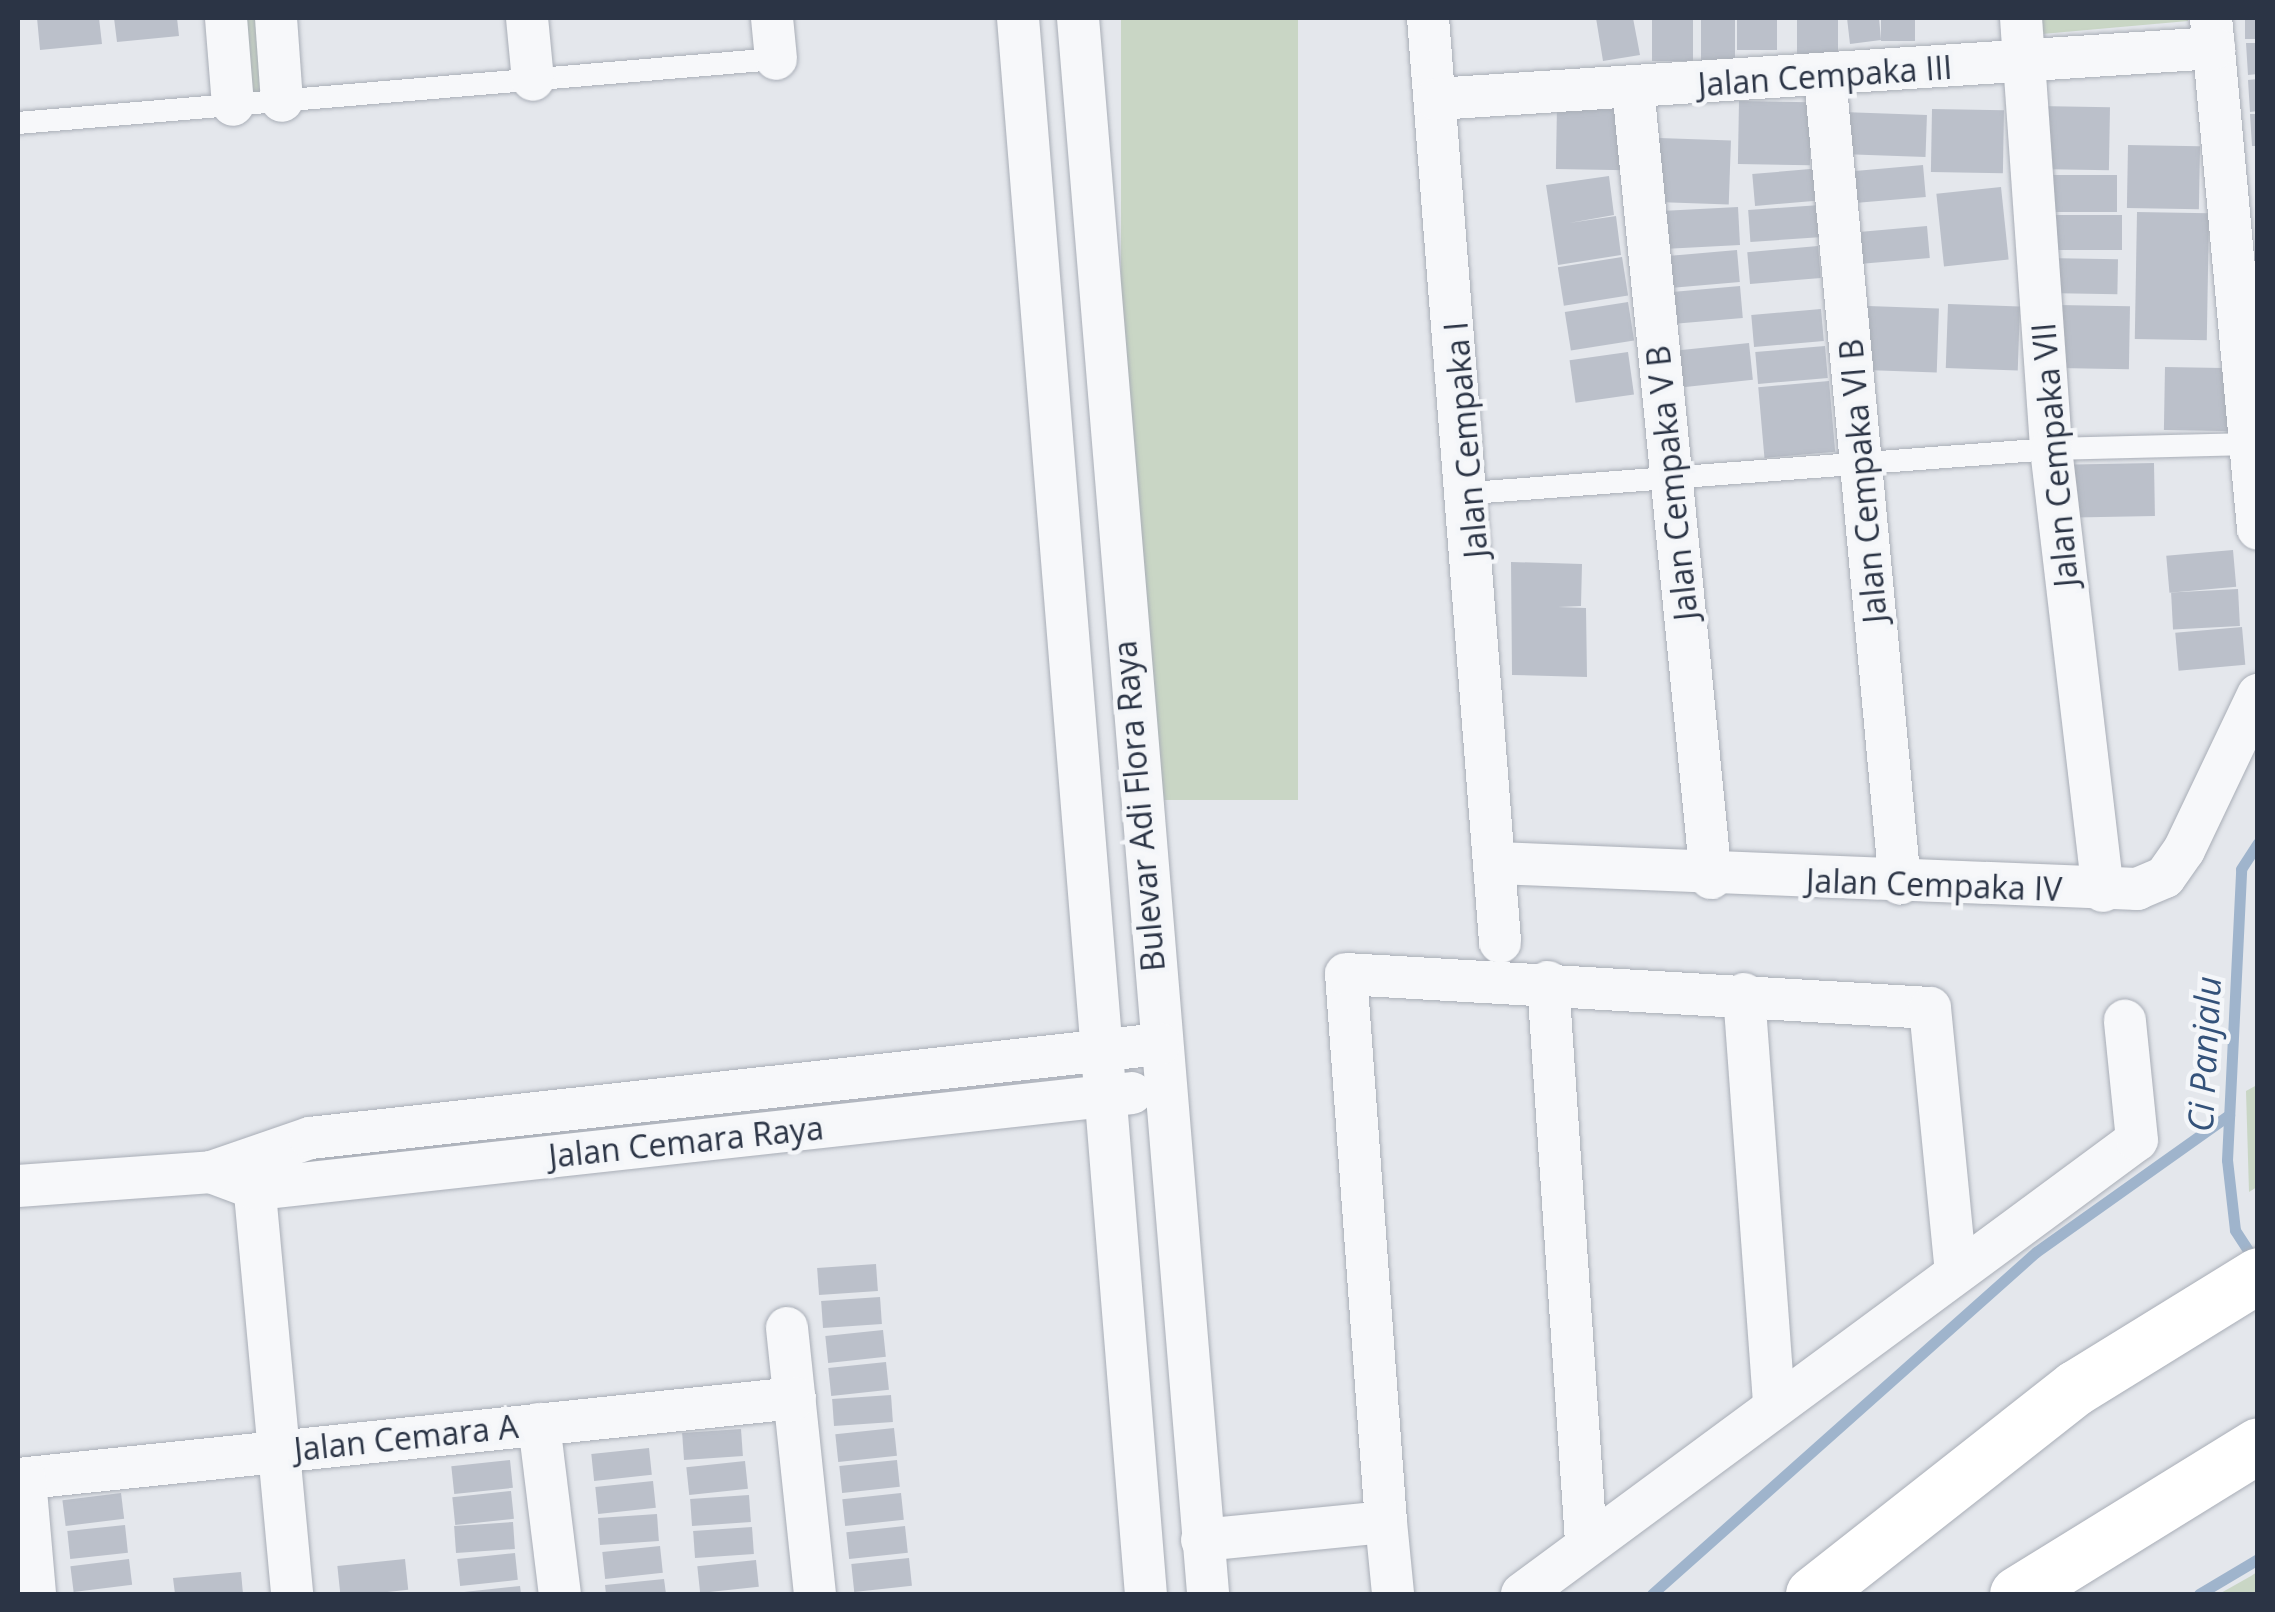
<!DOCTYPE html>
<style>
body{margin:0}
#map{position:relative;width:2275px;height:1612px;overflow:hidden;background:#e4e7ec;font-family:"Open Sans",sans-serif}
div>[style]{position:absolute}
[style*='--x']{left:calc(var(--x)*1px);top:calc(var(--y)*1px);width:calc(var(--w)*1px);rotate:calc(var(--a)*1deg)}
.green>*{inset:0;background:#c9d6c5;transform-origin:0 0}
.stream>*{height:11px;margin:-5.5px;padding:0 5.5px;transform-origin:5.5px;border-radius:5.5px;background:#9fb4cc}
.building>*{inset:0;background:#bbc0ca;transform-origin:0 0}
.roads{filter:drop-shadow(0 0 2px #a9aeb7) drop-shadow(0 0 2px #a9aeb7)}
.service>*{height:22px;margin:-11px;padding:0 11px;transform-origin:11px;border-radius:11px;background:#f7f8fa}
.minor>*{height:42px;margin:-21px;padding:0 21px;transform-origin:21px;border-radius:21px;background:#f7f8fa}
.motorway>*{height:55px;margin:-27.5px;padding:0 27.5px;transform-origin:27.5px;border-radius:27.5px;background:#fff}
span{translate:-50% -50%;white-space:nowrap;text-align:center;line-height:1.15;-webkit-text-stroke:9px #f4f6f9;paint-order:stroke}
.street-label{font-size:32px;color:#2b3445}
.water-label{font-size:35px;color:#34527a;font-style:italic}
.frame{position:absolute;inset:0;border:20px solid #2b3445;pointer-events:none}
</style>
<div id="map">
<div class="green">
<i style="left:235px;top:18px;width:35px;height:79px"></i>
<i style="left:1121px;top:18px;width:177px;height:782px"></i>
<i style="clip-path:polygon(2041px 18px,2188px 18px,2188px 21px,2042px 34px)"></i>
<i style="clip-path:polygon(2257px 1085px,2257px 1187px,2249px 1192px,2246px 1091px)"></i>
<i style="clip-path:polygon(2257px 1572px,2257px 1594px,2219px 1594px,2251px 1576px)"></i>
</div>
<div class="stream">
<i style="--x:2255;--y:1261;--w:37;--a:-123"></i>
<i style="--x:2235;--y:1230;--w:70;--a:-96.5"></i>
<i style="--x:2227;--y:1160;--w:291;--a:-87.2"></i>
<i style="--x:2241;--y:869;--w:31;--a:-57"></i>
<i style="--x:1652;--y:1594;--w:514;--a:-41.69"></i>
<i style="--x:2036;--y:1252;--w:237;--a:-35.4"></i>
<i style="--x:2199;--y:1594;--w:69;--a:-30.7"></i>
</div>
<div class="building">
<i style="clip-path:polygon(37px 18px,99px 18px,102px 44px,40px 50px)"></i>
<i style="clip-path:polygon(114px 18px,177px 18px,179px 36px,117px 42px)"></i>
<i style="clip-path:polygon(1596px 18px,1633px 18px,1640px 55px,1603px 61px)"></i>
<i style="left:1652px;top:18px;width:41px;height:43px"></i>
<i style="left:1701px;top:18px;width:34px;height:45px"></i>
<i style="left:1737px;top:18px;width:40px;height:32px"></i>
<i style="left:1797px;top:18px;width:41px;height:36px"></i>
<i style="clip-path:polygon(1847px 18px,1879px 18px,1881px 40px,1850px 44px)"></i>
<i style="left:1881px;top:18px;width:34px;height:23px"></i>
<i style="left:2245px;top:18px;width:13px;height:21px"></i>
<i style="clip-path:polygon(2246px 43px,2258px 43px,2258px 74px,2248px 75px)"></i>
<i style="clip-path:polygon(2258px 79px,2258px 111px,2250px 112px,2248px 80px)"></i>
<i style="left:1739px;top:101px;width:72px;height:63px;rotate:1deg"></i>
<i style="left:1557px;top:106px;width:71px;height:63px;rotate:1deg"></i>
<i style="left:2038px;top:106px;width:72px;height:63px;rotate:1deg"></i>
<i style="left:1932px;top:109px;width:72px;height:63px;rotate:1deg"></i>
<i style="left:1842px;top:112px;width:85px;height:42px;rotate:2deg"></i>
<i style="clip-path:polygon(2250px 114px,2258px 114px,2258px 146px,2252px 146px)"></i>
<i style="left:1659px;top:138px;width:72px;height:64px;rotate:2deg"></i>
<i style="left:2128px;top:145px;width:72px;height:63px;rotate:1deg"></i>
<i style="left:1923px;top:165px;width:32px;height:71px;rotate:85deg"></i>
<i style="left:1822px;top:168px;width:32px;height:70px;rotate:85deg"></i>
<i style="left:2044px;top:175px;width:73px;height:37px"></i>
<i style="clip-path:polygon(1609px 176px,1614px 215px,1569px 223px,1616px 216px,1621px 255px,1558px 265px,1546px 185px)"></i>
<i style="left:2001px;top:187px;width:73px;height:65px;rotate:84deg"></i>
<i style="left:1820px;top:205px;width:32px;height:72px;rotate:86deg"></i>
<i style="left:1738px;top:207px;width:38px;height:72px;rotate:87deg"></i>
<i style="left:2137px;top:212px;width:72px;height:127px;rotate:1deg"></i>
<i style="left:2050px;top:215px;width:72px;height:35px"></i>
<i style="left:1927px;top:226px;width:32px;height:71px;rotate:85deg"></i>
<i style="left:1818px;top:246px;width:32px;height:71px;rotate:85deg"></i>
<i style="left:1737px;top:250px;width:32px;height:70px;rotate:85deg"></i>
<i style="left:1622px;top:257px;width:39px;height:65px;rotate:81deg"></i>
<i style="left:2045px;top:258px;width:73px;height:35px;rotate:1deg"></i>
<i style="left:1740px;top:286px;width:32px;height:71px;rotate:85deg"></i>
<i style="left:1628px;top:302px;width:39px;height:64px;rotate:81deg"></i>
<i style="left:1948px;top:304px;width:72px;height:64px;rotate:2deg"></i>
<i style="left:2059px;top:305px;width:71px;height:63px;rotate:1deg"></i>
<i style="left:1868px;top:306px;width:71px;height:64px;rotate:2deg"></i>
<i style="left:1821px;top:309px;width:32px;height:70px;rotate:85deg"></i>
<i style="left:1749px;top:343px;width:37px;height:75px;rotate:84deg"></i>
<i style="left:1825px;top:346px;width:32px;height:70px;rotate:85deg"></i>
<i style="left:1628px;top:352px;width:43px;height:59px;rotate:82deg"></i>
<i style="left:2165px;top:367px;width:72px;height:63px;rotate:1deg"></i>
<i style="left:1829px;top:381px;width:71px;height:71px;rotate:85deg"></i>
<i style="left:2154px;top:463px;width:53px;height:80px;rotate:89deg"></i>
<i style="left:2233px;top:550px;width:37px;height:67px;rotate:85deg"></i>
<i style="clip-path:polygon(1511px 562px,1582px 564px,1581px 606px,1558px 607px,1586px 608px,1587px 677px,1512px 675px)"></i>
<i style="left:2238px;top:589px;width:37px;height:67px;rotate:87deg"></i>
<i style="left:2242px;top:627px;width:38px;height:67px;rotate:85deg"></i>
<i style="left:876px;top:1264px;width:27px;height:59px;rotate:86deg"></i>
<i style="left:880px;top:1297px;width:27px;height:59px;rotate:86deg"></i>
<i style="left:883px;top:1330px;width:27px;height:58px;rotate:84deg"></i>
<i style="left:886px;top:1362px;width:28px;height:58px;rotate:84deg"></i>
<i style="left:891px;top:1395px;width:27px;height:59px;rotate:86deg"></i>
<i style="left:894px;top:1428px;width:28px;height:59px;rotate:84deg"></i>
<i style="left:741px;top:1429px;width:27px;height:59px;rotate:86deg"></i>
<i style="left:649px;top:1448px;width:27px;height:58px;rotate:84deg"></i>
<i style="left:510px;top:1460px;width:28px;height:59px;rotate:84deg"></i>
<i style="left:897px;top:1460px;width:27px;height:58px;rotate:84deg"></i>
<i style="left:745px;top:1461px;width:28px;height:59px;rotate:84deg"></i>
<i style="left:653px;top:1481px;width:27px;height:58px;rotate:84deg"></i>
<i style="left:511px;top:1491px;width:28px;height:59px;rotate:84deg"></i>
<i style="left:121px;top:1493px;width:26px;height:59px;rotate:83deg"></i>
<i style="left:901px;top:1493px;width:27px;height:59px;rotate:84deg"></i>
<i style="left:749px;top:1495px;width:27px;height:59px;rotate:86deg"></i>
<i style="left:657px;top:1514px;width:27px;height:59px;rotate:86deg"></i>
<i style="left:513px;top:1522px;width:27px;height:59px;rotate:86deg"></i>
<i style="left:125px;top:1525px;width:28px;height:58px;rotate:84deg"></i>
<i style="left:905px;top:1526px;width:27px;height:59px;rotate:84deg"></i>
<i style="left:752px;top:1527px;width:27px;height:59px;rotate:86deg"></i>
<i style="left:660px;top:1546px;width:27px;height:58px;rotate:84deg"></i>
<i style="left:515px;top:1553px;width:27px;height:58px;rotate:84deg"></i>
<i style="left:909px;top:1558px;width:28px;height:58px;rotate:84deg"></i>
<i style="left:129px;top:1559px;width:26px;height:59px;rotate:83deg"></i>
<i style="left:405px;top:1559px;width:31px;height:68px;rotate:84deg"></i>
<i style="left:756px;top:1560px;width:27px;height:59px;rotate:84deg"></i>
<i style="clip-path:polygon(241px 1572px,243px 1594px,175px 1594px,173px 1578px)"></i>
<i style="clip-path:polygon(664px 1579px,666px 1594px,606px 1594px,605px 1585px)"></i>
<i style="clip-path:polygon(520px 1586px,521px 1594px,464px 1594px,464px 1592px)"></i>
</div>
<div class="roads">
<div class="service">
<i style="--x:18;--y:123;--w:761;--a:-4.83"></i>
<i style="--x:1471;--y:493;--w:582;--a:-4.34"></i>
<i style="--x:2051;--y:449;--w:199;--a:-1.4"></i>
</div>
<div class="minor">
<i style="--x:226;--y:18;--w:87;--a:85.4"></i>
<i style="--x:276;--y:18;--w:83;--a:85.9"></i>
<i style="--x:527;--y:18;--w:62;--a:84.5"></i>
<i style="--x:772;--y:18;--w:41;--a:84.4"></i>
<i style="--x:1018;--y:18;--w:1581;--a:85.36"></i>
<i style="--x:1078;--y:18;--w:1581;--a:85.28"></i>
<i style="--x:1428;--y:18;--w:927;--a:85.54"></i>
<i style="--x:2021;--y:18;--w:432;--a:86"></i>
<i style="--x:2051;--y:449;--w:445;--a:83.3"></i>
<i style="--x:2211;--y:18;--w:513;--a:84.74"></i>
<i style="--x:1825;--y:77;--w:810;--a:84.69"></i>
<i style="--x:1633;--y:88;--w:794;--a:84.36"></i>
<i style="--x:1436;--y:99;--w:780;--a:-3.75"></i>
<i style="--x:1497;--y:863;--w:641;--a:2.33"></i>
<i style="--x:2137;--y:889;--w:30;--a:-23"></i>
<i style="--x:2165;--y:877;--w:33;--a:-55"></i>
<i style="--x:2184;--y:850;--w:172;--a:-64.5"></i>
<i style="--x:1548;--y:982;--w:560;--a:86.11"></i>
<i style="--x:1744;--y:994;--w:407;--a:85.8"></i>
<i style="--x:252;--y:1161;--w:435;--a:84.7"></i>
<i style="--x:211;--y:1172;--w:48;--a:20.7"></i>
<i style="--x:256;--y:1189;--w:881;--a:-6.25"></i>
<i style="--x:18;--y:1186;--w:194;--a:-4.1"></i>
<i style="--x:211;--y:1172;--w:105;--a:-19"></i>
<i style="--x:310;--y:1138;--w:855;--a:-6.31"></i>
<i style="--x:787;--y:1328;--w:267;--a:84"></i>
<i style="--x:539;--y:1424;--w:171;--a:83"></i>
<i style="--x:18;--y:1479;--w:781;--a:-5.95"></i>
<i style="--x:25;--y:1479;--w:115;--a:85"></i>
<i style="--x:1386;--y:1522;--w:549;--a:-94.17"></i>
<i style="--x:1346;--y:974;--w:585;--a:3.33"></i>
<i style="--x:1930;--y:1008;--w:265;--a:84.4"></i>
<i style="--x:1202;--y:1540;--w:185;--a:-5.6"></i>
<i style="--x:1386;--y:1522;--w:72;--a:84.4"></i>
<i style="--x:1522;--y:1594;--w:764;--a:-36.44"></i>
<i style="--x:2137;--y:1140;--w:120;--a:-95.8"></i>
</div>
<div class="motorway">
<i style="--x:1813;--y:1594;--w:333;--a:-38.2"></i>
<i style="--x:2075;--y:1388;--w:215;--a:-31.7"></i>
<i style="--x:2017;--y:1594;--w:283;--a:-31.7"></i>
</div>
</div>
<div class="street-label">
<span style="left:1825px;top:76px;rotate:-4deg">Jalan Cempaka III</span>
<span style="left:1466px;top:440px;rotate:-95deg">Jalan Cempaka I</span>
<span style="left:2055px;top:455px;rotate:-95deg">Jalan Cempaka VII</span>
<span style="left:1863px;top:481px;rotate:-95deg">Jalan Cempaka VI B</span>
<span style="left:1672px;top:483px;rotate:-96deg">Jalan Cempaka V B</span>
<span style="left:1139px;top:806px;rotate:-95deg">Bulevar Adi Flora Raya</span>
<span style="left:1934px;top:885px;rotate:2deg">Jalan Cempaka IV</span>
<span style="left:686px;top:1142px;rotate:-6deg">Jalan Cemara Raya</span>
<span style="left:406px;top:1438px;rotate:-6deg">Jalan Cemara A</span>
</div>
<div class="water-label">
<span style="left:2204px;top:1054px;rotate:-87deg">Ci Panjalu</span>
</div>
<div class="frame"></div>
</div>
